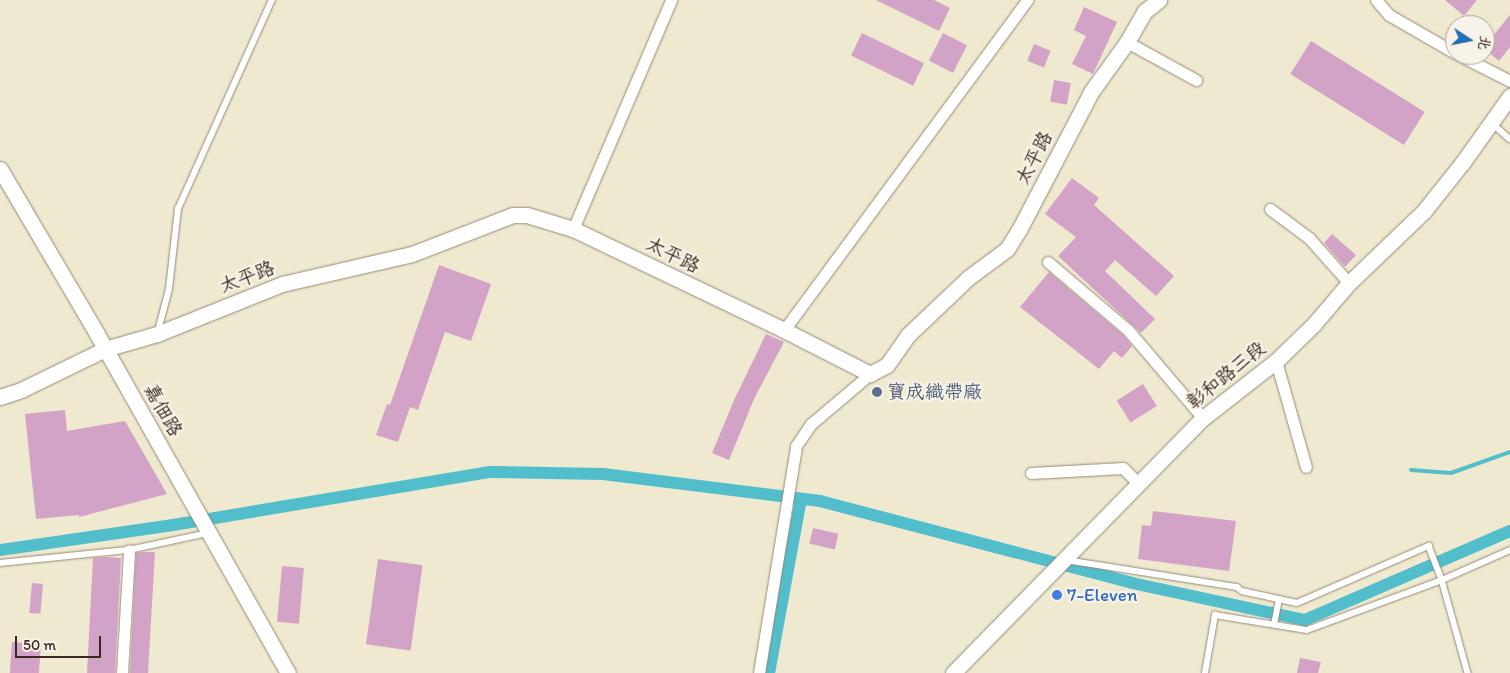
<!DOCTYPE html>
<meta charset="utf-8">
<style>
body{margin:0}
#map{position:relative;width:1510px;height:673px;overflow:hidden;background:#efe9d0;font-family:Itim,"LXGW WenKai TC",sans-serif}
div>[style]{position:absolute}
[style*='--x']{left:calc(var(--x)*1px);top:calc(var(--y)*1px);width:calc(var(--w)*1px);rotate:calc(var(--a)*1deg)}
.stream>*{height:4px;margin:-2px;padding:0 2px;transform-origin:2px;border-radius:2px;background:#52becc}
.canal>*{height:12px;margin:-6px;padding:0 6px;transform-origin:6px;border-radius:6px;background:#52becc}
.building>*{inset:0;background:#d2a3c6;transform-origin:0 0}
.roads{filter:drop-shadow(0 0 1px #958a77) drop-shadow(0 0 1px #958a77)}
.lane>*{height:5.5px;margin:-2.75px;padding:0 2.75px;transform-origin:2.75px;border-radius:2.75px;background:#fff}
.street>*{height:11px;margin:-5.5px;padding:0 5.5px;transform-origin:5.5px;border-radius:5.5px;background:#fff}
.secondary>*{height:15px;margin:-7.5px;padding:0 7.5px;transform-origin:7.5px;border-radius:7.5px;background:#fff}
.dots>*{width:14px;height:14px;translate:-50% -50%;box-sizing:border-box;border:2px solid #f7f3e8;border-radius:50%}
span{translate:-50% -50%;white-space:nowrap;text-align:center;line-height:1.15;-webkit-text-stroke:4.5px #f7f3e8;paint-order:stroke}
.street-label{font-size:19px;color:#3b2a1e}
.service-label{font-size:19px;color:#4e5e75}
.left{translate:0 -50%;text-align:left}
.shop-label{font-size:19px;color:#366cbe}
.north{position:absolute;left:1445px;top:15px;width:50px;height:50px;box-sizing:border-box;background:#f7f3e8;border:1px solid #aca397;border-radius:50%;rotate:101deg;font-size:14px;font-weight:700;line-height:20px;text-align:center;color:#3b2a1e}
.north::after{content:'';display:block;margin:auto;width:18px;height:22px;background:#1f6fb2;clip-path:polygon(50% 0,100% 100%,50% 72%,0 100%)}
.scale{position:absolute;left:15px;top:636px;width:86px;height:22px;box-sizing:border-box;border:2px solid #3b2a1e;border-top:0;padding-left:6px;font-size:15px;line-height:18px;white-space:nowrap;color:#3b2a1e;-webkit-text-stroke:4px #f7f3e8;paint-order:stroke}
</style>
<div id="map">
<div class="stream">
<i style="--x:1411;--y:470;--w:40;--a:4.3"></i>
<i style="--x:1451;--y:473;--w:63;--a:-19.6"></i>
</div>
<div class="canal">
<i style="--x:0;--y:550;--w:175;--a:-8.2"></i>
<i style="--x:173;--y:525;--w:320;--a:-9.5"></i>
<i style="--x:489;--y:472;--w:114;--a:1"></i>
<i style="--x:603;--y:474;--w:219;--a:7.1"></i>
<i style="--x:820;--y:501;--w:323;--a:14.7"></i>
<i style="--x:1132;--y:583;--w:177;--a:12.1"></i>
<i style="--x:1305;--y:620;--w:223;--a:-23.5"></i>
<i style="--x:769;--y:673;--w:177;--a:-79.6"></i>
</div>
<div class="building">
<i style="clip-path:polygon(876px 0,934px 0,950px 8px,939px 31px)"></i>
<i style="clip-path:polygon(1445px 0,1477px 0,1464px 16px)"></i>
<i style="clip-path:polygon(1084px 7px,1117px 22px,1093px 74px,1072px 64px,1086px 36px,1074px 30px)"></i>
<i style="clip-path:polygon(1510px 15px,1510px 47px,1499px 61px,1485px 49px,1485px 46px)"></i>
<i style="left:862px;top:33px;width:69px;height:25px;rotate:26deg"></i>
<i style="left:943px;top:33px;width:27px;height:31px;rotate:27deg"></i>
<i style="left:1311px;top:41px;width:134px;height:39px;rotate:32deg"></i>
<i style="left:1034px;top:44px;width:18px;height:18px;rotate:22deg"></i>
<i style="left:1054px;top:80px;width:17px;height:22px;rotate:10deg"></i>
<i style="clip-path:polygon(1072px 178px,1099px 198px,1094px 205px,1174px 276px,1156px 296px,1115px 260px,1105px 271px,1155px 319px,1141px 333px,1058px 256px,1076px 237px,1045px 214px)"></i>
<i style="clip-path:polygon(1332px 234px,1356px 255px,1345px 267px,1324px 243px)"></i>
<i style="clip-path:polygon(439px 265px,491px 284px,471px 341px,445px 332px,418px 410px,410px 407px,398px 442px,376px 435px,387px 404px,390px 405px)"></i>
<i style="clip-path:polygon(1049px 272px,1123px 335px,1132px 346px,1122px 358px,1114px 351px,1099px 369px,1020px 307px)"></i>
<i style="clip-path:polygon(766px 334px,784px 342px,754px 399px,729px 460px,712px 453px,735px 398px)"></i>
<i style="left:1143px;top:384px;width:26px;height:31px;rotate:58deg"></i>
<i style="clip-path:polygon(65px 410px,67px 431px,125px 421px,167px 494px,79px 517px,79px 515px,36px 519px,25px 414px)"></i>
<i style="clip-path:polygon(1153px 511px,1236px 521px,1229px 571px,1138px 559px,1142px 525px,1151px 526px)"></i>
<i style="left:813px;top:528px;width:26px;height:16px;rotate:13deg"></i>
<i style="clip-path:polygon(144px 552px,155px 552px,148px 673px,130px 673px,136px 553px)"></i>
<i style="clip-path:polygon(106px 557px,121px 558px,115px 673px,87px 673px,93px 558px)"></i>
<i style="left:378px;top:559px;width:45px;height:86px;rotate:8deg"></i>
<i style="left:282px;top:566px;width:22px;height:56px;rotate:5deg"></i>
<i style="left:32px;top:583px;width:11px;height:30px;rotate:5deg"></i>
<i style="left:12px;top:642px;width:29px;height:31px;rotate:4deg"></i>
<i style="clip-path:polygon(1300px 658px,1321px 662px,1318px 673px,1297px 673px)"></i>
</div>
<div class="roads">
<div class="lane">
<i style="--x:1492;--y:123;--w:24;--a:42"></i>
<i style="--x:158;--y:331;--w:43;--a:-75.3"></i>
<i style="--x:169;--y:289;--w:81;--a:-83.6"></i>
<i style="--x:178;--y:209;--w:229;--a:-65.8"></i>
<i style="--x:1066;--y:560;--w:173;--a:9"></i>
<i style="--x:1237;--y:587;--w:6;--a:39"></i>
<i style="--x:1242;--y:591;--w:56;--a:12.3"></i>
<i style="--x:1297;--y:603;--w:144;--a:-23.4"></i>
<i style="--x:1429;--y:546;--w:36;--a:69"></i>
<i style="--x:1442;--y:580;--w:74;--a:-23.8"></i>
<i style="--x:0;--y:563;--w:130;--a:-5.8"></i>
<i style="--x:129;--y:550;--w:81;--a:-12.1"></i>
<i style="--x:1274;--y:625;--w:26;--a:-79"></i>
<i style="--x:1205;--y:673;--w:59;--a:-80.2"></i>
<i style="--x:1215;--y:615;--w:93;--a:9.3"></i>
<i style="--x:1307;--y:630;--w:144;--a:-20.3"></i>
<i style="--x:1442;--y:580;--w:97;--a:74.4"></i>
</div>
<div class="street">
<i style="--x:1376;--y:0;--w:20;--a:49"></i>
<i style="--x:1389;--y:15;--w:76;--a:29.9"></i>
<i style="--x:1127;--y:42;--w:79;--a:28.8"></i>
<i style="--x:1459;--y:55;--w:57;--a:27"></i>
<i style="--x:1270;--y:209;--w:49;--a:36.6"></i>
<i style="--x:1309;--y:238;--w:60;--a:48.4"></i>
<i style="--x:573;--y:229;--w:249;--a:-66.8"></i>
<i style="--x:1048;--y:262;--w:105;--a:40.4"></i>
<i style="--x:1128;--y:330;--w:116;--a:49.6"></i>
<i style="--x:784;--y:330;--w:410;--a:-53.6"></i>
<i style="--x:1276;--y:361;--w:110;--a:74.2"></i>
<i style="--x:1031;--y:473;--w:92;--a:-3.1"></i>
<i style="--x:1123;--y:468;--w:23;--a:45"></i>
<i style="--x:122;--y:673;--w:123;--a:-86.7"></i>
<i style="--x:759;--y:673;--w:230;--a:-80.7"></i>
<i style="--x:796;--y:446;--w:27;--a:-56"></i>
<i style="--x:811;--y:424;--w:77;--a:-40.3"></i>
</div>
<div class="secondary">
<i style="--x:0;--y:169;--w:191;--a:59.5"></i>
<i style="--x:97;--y:334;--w:389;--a:60.6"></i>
<i style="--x:0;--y:397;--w:22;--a:-18"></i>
<i style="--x:21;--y:390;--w:93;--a:-26"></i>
<i style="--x:105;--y:349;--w:54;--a:-16.1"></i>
<i style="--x:157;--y:334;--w:135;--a:-21.8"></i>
<i style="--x:282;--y:284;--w:133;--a:-13"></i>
<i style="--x:412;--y:254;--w:108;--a:-21.1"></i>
<i style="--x:513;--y:215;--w:14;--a:0"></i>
<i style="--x:527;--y:215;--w:48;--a:16.9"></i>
<i style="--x:573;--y:229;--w:234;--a:25.6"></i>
<i style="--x:784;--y:330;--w:97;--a:27.1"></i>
<i style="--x:870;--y:374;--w:19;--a:-28"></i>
<i style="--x:887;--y:365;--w:37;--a:-55"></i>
<i style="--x:908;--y:335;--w:83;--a:-43.5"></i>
<i style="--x:968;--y:278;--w:49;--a:-36.6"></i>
<i style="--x:1007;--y:249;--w:22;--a:-58"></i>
<i style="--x:1019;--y:230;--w:156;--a:-62.4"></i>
<i style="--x:1091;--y:92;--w:62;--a:-54.2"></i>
<i style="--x:1127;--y:42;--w:36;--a:-60"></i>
<i style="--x:1145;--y:11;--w:18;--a:-38"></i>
<i style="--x:953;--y:673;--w:357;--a:-45.6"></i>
<i style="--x:1203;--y:418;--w:93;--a:-38"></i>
<i style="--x:1276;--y:361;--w:53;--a:-44.2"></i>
<i style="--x:1314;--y:324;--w:54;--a:-49.5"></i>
<i style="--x:1349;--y:283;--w:104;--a:-43.8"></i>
<i style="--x:1424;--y:211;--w:63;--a:-51.5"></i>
<i style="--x:1463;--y:162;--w:81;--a:-54.5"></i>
</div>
</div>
<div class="dots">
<i style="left:877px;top:392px;background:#5c6f8a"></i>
<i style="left:1057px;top:595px;background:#3f7fe0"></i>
</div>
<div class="street-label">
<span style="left:1034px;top:158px;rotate:-63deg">太平路</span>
<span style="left:673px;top:255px;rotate:26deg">太平路</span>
<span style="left:247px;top:277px;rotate:-21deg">太平路</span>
<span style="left:1226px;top:375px;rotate:-39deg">彰和路三段</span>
<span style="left:163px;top:410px;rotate:60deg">嘉佃路</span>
</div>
<div class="service-label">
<span class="left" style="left:887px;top:392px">寶成織帶廠</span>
</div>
<div class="shop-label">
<span class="left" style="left:1067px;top:595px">7-Eleven</span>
</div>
<div class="north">北</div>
<div class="scale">50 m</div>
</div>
